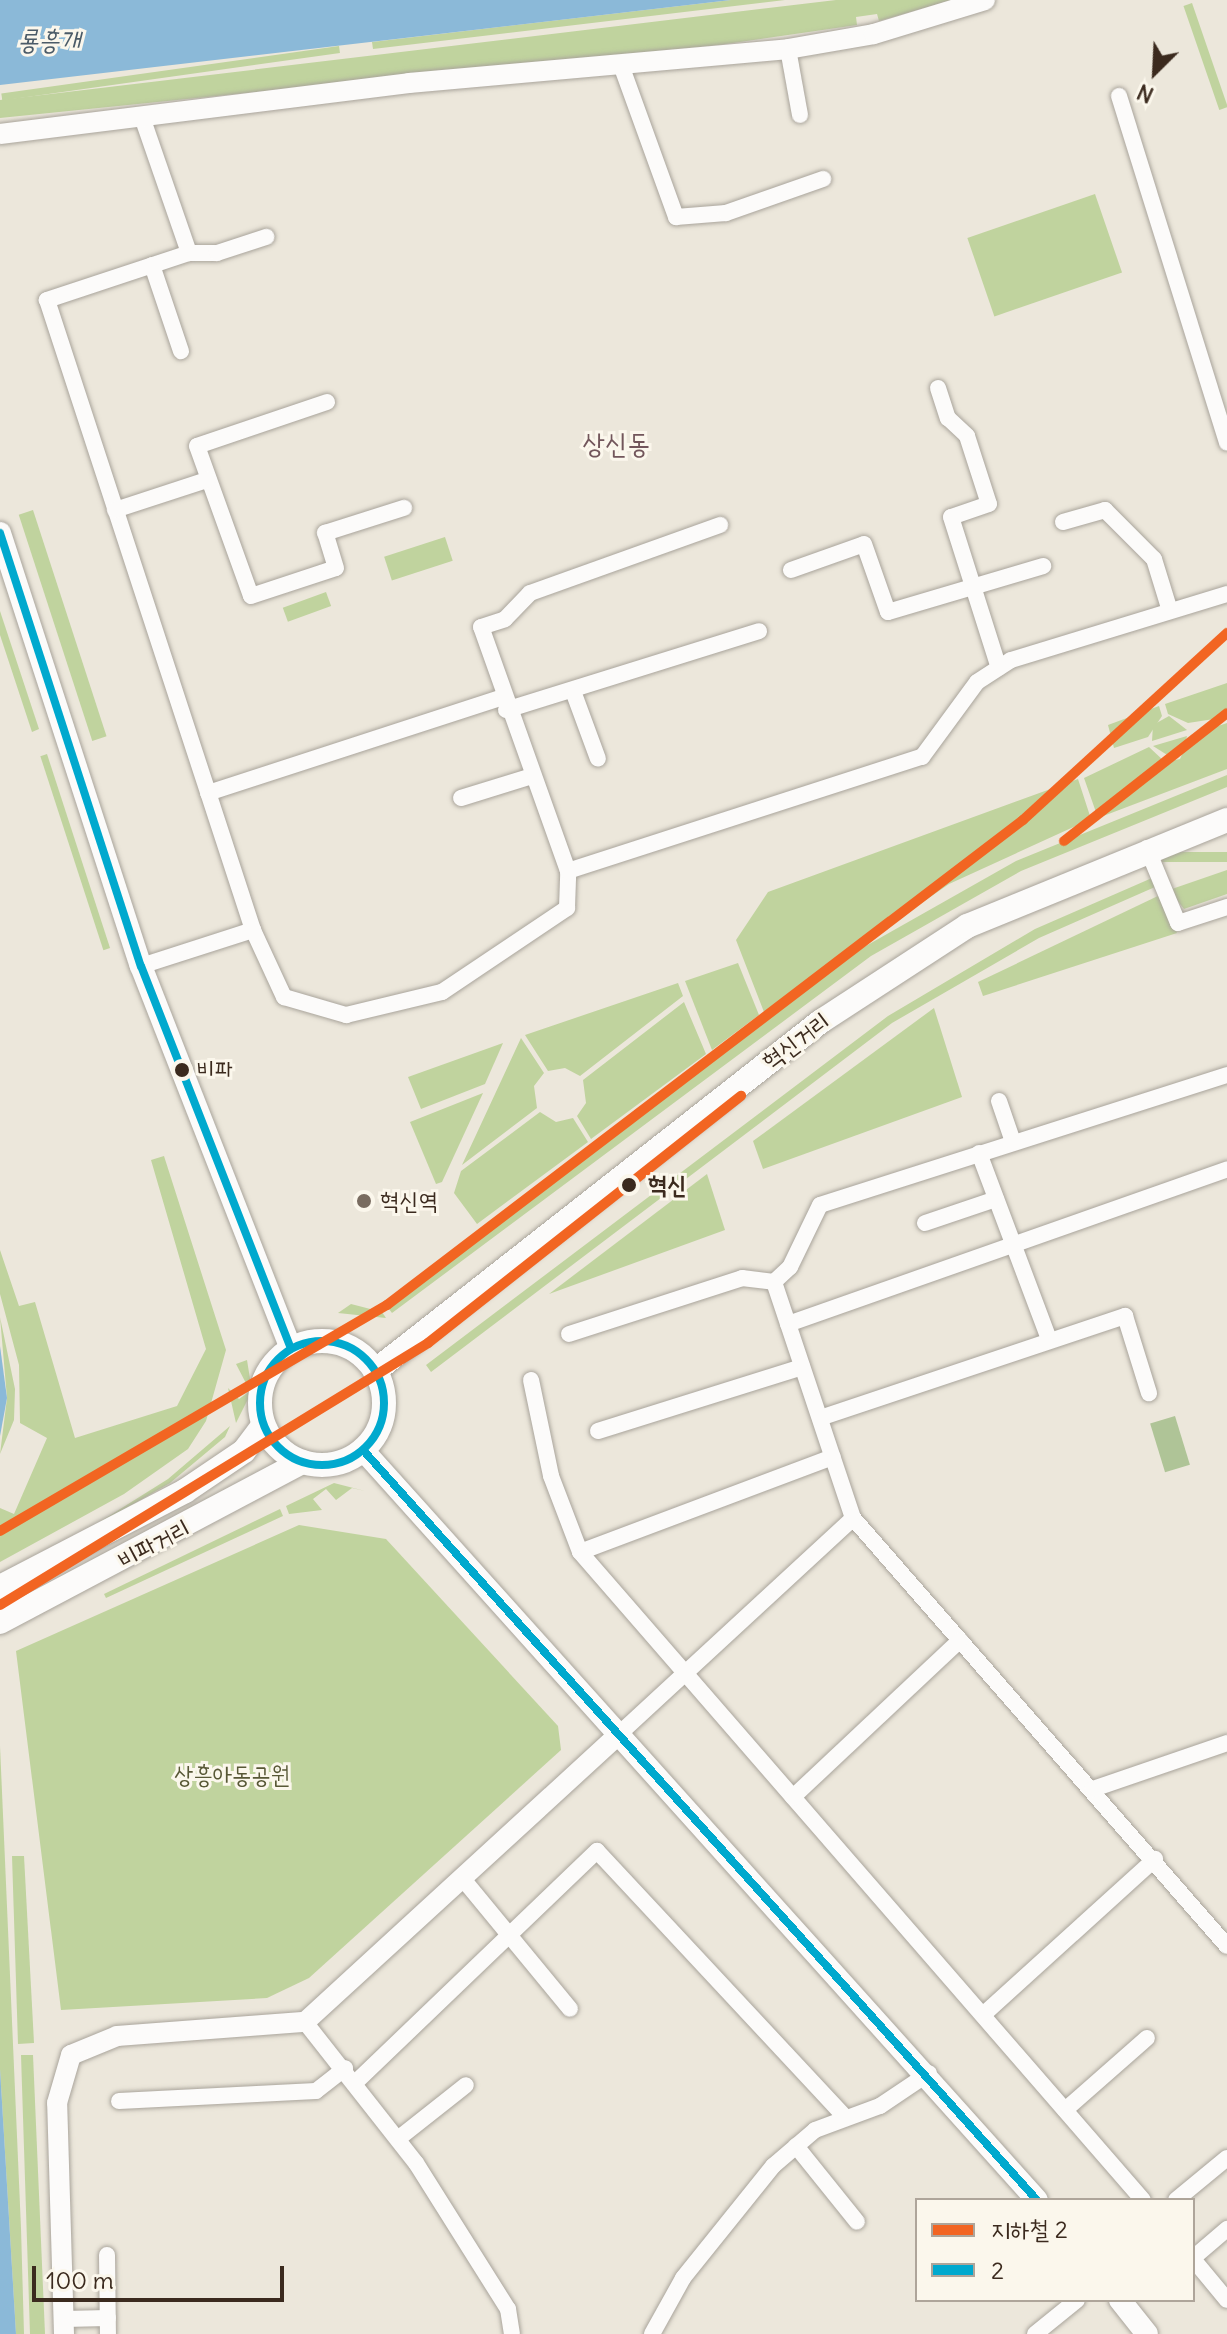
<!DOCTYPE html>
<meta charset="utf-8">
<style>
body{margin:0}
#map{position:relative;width:1227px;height:2334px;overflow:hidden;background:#ece7db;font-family:Delius,"Poor Story",sans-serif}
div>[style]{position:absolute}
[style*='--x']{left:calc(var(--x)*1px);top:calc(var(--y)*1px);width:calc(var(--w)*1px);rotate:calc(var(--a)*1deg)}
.green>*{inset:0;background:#c0d39e;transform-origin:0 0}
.forest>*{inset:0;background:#afc497;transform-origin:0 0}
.water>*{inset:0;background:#8bb9d8}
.roads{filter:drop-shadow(0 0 2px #a9a49b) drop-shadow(0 0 2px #a9a49b)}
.minor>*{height:16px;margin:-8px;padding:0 8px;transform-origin:8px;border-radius:8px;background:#fcfbfa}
.tertiary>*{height:20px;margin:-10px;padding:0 10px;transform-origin:10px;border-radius:10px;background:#fcfbfa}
.secondary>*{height:22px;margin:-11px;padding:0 11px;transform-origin:11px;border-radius:11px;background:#fcfbfa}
.primary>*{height:24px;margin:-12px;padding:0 12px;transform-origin:12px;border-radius:12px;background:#fcfbfa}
.primary>.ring{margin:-12px;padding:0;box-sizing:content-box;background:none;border:24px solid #fcfbfa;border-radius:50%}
.bus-1>*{height:8px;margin:-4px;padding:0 4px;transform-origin:4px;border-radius:4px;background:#00a9ce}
.bus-1>.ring{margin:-4px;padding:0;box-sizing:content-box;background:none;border:8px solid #00a9ce;border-radius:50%}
.metro-1>*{height:10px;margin:-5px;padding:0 5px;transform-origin:5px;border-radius:5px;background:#f26522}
.dots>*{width:22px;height:22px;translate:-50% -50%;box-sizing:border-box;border:4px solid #fbf7ec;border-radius:50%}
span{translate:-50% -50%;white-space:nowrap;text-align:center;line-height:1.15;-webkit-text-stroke:6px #fbf7ec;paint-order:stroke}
.bus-label{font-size:22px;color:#3b2a1e}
.left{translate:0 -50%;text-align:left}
.street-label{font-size:24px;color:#3b2a1e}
.stop-label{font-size:24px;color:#3b2a1e;font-weight:700}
.poi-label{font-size:24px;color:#3b2a1e}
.park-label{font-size:24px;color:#585836}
.water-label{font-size:26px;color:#4b5b68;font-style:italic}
.quarter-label{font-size:28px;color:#72565b}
.legend{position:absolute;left:915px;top:2198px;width:280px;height:104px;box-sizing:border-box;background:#fbf7ec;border:2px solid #aea59a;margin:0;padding:10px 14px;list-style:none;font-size:24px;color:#3b2a1e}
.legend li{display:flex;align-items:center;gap:16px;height:40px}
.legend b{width:40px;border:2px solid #aea59a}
.north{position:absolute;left:1115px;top:32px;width:80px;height:80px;-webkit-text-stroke:6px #fbf7ec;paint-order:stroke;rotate:204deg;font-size:22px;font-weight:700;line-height:32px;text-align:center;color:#3b2a1e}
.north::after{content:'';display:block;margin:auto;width:28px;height:36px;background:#3b2a1e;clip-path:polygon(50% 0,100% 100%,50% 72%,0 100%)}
.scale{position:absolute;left:32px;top:2266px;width:252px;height:36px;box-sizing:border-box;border:4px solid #3b2a1e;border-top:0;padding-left:10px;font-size:24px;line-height:28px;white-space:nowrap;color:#3b2a1e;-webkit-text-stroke:6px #fbf7ec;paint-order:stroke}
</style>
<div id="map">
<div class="green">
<i style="clip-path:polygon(731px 0,785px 0,373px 49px,372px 42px)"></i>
<i style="clip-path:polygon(836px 0,952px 0,879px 21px,877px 14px,856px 17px,857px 25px,719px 45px,0 118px,0 100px)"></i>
<i style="left:1192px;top:3px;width:110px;height:9px;rotate:71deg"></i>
<i style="left:339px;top:46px;width:7px;height:341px;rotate:82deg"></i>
<i style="left:1095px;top:194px;width:83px;height:135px;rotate:71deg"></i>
<i style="left:33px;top:510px;width:238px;height:15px;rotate:72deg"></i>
<i style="left:445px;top:537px;width:25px;height:64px;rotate:72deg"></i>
<i style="left:326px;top:592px;width:15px;height:46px;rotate:70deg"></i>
<i style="clip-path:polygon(0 611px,39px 729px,32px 732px,0 635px)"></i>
<i style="clip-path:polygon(1227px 683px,1227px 717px,1188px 723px,1168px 714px,1165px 704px)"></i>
<i style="clip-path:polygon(1159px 706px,1162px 716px,1148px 737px,1114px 748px,1108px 725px)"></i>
<i style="clip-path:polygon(1169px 716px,1187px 730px,1152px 741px,1153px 725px)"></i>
<i style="clip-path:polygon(1227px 723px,1227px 769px,1098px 818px,1084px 778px,1149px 747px,1165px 762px,1180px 759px,1191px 735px)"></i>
<i style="clip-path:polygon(1187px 736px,1183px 752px,1172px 758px,1153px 746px)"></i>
<i style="left:47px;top:754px;width:204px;height:7px;rotate:72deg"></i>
<i style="clip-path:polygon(1227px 775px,1227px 787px,1021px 871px,871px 956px,392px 1313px,386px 1305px,864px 947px,1016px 861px)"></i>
<i style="clip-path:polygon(1078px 779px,1091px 819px,949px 884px,764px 1012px,736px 940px,768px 892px)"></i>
<i style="left:1227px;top:852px;width:10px;height:65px;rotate:90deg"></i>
<i style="clip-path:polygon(1227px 870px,1227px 894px,1184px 909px,1169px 890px)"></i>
<i style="clip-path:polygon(1152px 878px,1155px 887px,1039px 938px,892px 1023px,431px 1372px,426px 1365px,888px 1016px,1035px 929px)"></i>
<i style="clip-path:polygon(1160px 895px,1177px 933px,983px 996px,978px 982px)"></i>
<i style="clip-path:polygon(738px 963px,759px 1015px,712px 1050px,685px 981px)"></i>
<i style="clip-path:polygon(678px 983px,683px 996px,580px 1076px,565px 1068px,548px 1071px,525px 1035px)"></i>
<i style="clip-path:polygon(684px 1002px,706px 1054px,591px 1139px,577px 1116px,586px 1103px,583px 1080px)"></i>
<i style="clip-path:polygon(934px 1008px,962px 1097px,763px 1169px,753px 1141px)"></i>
<i style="clip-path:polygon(521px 1038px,544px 1073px,534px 1086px,537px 1108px,462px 1165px)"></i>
<i style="clip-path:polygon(503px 1043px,485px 1084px,421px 1109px,408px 1077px)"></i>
<i style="clip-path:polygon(483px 1093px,442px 1182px,436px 1184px,410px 1122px)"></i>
<i style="clip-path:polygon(540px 1112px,556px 1122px,573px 1118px,588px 1142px,477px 1224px,454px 1193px,461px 1171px)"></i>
<i style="clip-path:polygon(164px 1156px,226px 1350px,206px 1421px,188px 1449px,124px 1494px,0 1562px,0 1508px,14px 1514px,47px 1438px,20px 1423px,19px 1365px,0 1294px,0 1250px,19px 1306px,35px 1302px,75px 1438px,177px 1406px,206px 1349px,151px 1160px)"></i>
<i style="clip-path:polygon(707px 1174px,725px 1230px,549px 1294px)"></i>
<i style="clip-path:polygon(351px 1304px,382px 1312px,386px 1318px,338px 1313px)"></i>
<i style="clip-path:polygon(0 1317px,15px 1389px,14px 1420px,0 1454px,7px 1398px)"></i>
<i style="clip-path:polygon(247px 1360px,252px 1391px,236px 1423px,228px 1388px,239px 1399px,250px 1391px,236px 1364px)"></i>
<i style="clip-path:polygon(230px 1426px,225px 1437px,170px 1483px,74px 1538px,168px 1479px)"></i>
<i style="clip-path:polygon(334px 1483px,365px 1491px,352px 1488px,336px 1500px,326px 1489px,313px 1499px,322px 1510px,289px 1514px,286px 1506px)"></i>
<i style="clip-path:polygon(280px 1509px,283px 1516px,106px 1598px,104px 1594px)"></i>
<i style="clip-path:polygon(299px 1525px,386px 1539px,558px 1726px,561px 1750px,309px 1978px,267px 1998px,61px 2010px,16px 1651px)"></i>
<i style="clip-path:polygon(0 1746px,21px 2228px,24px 2334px,16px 2334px,0 2069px)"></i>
<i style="clip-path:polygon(12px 1856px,24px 1856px,34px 2043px,18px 2044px)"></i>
<i style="clip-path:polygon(21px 2055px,33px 2055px,45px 2334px,30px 2334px)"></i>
</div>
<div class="forest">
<i style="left:1175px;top:1416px;width:51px;height:26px;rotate:73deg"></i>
</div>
<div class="water">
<i style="clip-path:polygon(0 0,731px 0,0 85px)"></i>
<i style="clip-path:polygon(0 1346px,7px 1398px,0 1436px)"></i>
<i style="clip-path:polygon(0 2069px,16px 2334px,0 2334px)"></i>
</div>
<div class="roads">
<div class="minor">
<i style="--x:788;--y:49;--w:67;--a:79.7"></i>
<i style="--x:621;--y:65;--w:162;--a:70.1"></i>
<i style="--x:676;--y:217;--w:50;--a:-4.6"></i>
<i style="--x:726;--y:213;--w:103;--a:-19.3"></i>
<i style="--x:1119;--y:96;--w:363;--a:72.7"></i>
<i style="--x:142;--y:117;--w:144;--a:70.9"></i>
<i style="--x:189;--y:253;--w:150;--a:161.7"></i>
<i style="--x:47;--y:300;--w:663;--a:71.89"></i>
<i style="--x:253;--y:930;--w:74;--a:65.2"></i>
<i style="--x:284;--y:997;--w:65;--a:16.2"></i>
<i style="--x:346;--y:1015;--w:99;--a:-13.5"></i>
<i style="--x:442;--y:992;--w:151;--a:-33.9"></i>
<i style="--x:567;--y:908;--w:37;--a:-88"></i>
<i style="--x:568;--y:871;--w:372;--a:-17.9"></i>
<i style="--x:922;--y:757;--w:93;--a:-53.7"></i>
<i style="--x:977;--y:682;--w:40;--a:-32.9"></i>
<i style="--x:1011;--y:660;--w:226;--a:-17"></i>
<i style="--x:189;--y:253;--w:28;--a:0"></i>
<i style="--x:217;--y:253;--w:52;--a:-18.1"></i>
<i style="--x:152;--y:265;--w:91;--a:71.4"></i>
<i style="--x:938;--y:388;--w:32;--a:72"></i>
<i style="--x:948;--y:418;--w:26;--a:43"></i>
<i style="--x:967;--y:436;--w:71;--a:72.1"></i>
<i style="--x:989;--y:504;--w:40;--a:161.1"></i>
<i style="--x:951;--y:517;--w:158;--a:72.4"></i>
<i style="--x:327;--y:402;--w:137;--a:161.3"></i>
<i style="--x:197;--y:446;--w:159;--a:70.2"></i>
<i style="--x:251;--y:596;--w:89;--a:-18.2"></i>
<i style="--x:336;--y:568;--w:37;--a:-107"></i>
<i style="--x:325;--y:533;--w:83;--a:-17.6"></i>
<i style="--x:115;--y:510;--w:97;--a:-18.1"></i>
<i style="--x:1063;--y:522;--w:44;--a:-15.9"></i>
<i style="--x:1105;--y:510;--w:69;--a:45"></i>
<i style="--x:1154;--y:559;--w:54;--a:72.9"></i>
<i style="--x:791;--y:570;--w:77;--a:-19.6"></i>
<i style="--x:864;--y:544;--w:72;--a:70.6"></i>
<i style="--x:888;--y:612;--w:162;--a:-16.5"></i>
<i style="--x:573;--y:691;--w:72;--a:69.8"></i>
<i style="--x:506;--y:710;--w:265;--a:-17.3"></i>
<i style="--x:208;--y:793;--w:310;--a:-18"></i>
<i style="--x:461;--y:798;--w:74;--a:-17.2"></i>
<i style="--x:1147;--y:848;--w:81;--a:67.5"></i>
<i style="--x:1178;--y:923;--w:52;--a:-18.1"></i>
<i style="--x:568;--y:871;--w:259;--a:-109.6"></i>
<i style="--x:481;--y:627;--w:25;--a:-18"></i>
<i style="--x:505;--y:619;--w:36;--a:-46"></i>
<i style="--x:530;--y:593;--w:202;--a:-19.7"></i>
<i style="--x:141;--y:966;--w:118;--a:-17.8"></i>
<i style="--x:1227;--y:1075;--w:427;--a:162.3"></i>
<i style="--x:820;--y:1205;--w:69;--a:115.8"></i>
<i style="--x:790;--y:1267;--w:22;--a:137"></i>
<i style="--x:774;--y:1282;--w:249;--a:71.5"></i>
<i style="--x:853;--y:1518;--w:568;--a:48.85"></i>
<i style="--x:999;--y:1101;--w:43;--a:71.1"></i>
<i style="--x:979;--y:1153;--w:199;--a:69.4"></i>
<i style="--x:925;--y:1223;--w:75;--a:-18.7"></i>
<i style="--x:788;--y:1324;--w:466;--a:-19.4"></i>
<i style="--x:569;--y:1334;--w:182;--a:-17.9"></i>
<i style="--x:742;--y:1278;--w:32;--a:7"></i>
<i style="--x:531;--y:1380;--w:98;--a:78.2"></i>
<i style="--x:551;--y:1476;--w:81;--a:69.1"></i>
<i style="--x:580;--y:1552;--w:858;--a:49.02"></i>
<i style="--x:820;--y:1418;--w:322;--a:-18.5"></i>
<i style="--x:1125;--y:1316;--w:81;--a:72.7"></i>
<i style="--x:598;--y:1431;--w:214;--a:-17.4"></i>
<i style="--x:580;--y:1552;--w:270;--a:-20.6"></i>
<i style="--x:617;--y:1736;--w:321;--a:-42.7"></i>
<i style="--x:1093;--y:1789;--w:142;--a:-18.9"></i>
<i style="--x:793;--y:1797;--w:229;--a:-43.2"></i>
<i style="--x:463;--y:1879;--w:168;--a:50.5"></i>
<i style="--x:984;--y:2014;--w:231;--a:-42.2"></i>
<i style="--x:305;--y:2022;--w:179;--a:51.8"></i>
<i style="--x:416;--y:2163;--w:173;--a:57.8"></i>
<i style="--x:508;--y:2309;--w:25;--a:81"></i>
<i style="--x:356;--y:2082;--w:334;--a:-43.8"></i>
<i style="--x:597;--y:1851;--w:364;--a:47"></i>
<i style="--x:119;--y:2101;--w:197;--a:-2.9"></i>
<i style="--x:316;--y:2091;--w:37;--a:-38"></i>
<i style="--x:1065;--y:2110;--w:109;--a:-41.3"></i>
<i style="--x:399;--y:2138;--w:85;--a:-38.3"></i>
<i style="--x:796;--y:2146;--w:97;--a:51.2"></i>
<i style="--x:1176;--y:2200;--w:66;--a:-39.5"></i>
<i style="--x:107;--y:2255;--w:79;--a:89.3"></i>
<i style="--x:1193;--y:2258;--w:45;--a:-40.5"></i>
<i style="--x:1193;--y:2259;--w:53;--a:50.3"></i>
<i style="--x:64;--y:2319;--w:44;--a:-1.3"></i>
<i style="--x:652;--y:2334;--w:64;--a:-61"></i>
<i style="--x:683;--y:2278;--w:144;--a:-51.2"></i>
<i style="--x:773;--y:2166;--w:55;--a:-40.6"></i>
<i style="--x:815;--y:2130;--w:69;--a:-20.3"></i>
<i style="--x:880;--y:2106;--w:59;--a:-34"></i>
<i style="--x:1035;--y:2334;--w:54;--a:-39"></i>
</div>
<div class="tertiary">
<i style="--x:0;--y:134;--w:412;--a:-7.1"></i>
<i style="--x:409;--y:83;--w:381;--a:-5.1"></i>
<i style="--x:788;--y:49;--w:87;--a:-9.9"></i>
<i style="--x:874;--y:34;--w:116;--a:-17"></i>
<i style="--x:64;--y:2334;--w:231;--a:-91.7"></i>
<i style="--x:57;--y:2103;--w:50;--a:-73.7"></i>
<i style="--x:71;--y:2055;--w:50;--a:-22.4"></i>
<i style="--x:117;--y:2036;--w:189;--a:-4.3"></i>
<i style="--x:305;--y:2022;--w:423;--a:-42.5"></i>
</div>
<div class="secondary">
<i style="--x:0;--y:533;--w:455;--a:72"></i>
<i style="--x:141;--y:966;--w:411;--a:68.6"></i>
<i style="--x:363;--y:1450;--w:1008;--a:48.06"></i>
<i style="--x:1120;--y:2300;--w:43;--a:51.5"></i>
</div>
<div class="primary">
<i class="ring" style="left:260px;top:1341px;width:100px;height:100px"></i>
<i style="--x:375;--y:1371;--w:566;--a:-38.11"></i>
<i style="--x:820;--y:1022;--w:176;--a:-33.1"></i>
<i style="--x:967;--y:926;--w:281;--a:-22.2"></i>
<i style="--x:0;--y:1587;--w:208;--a:-27.4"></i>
<i style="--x:185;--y:1491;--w:71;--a:-34.1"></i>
<i style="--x:244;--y:1451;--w:31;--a:-53"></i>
<i style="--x:0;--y:1622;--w:342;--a:-27.9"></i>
</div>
</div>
<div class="bus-1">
<i style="--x:0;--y:533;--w:455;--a:72"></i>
<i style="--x:141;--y:966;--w:411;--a:68.6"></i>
<i class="ring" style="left:260px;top:1341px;width:116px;height:116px"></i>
<i style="--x:363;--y:1450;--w:1008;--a:48.06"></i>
</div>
<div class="metro-1">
<i style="--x:1064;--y:841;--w:207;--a:-38.1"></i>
<i style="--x:0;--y:1531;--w:448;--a:-30.3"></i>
<i style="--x:387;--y:1305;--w:800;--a:-37.33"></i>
<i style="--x:1023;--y:820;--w:277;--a:-42.5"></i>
<i style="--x:0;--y:1605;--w:502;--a:-31.47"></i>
<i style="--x:428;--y:1343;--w:399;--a:-38.3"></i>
</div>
<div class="dots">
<i style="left:182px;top:1070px;background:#3b2a1e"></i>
<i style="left:629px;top:1185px;background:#3b2a1e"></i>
<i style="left:364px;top:1201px;background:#796c60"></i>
</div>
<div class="bus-label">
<span class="left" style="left:197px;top:1070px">비파</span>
</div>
<div class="street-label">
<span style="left:796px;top:1041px;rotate:-37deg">혁신거리</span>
<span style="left:154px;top:1544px;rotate:-28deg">비파거리</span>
</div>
<div class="stop-label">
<span class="left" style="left:648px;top:1185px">혁신</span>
</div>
<div class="poi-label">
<span class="left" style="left:380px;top:1201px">혁신역</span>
</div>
<div class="park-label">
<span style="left:232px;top:1775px">상흥아동공원</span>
</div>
<div class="water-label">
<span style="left:49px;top:40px">룡흥개</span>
</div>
<div class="quarter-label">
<span style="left:616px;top:443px">상신동</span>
</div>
<ul class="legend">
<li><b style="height:10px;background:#f26522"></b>지하철 2</li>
<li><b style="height:10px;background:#00a9ce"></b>2</li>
</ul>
<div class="north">N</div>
<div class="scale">100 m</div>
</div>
